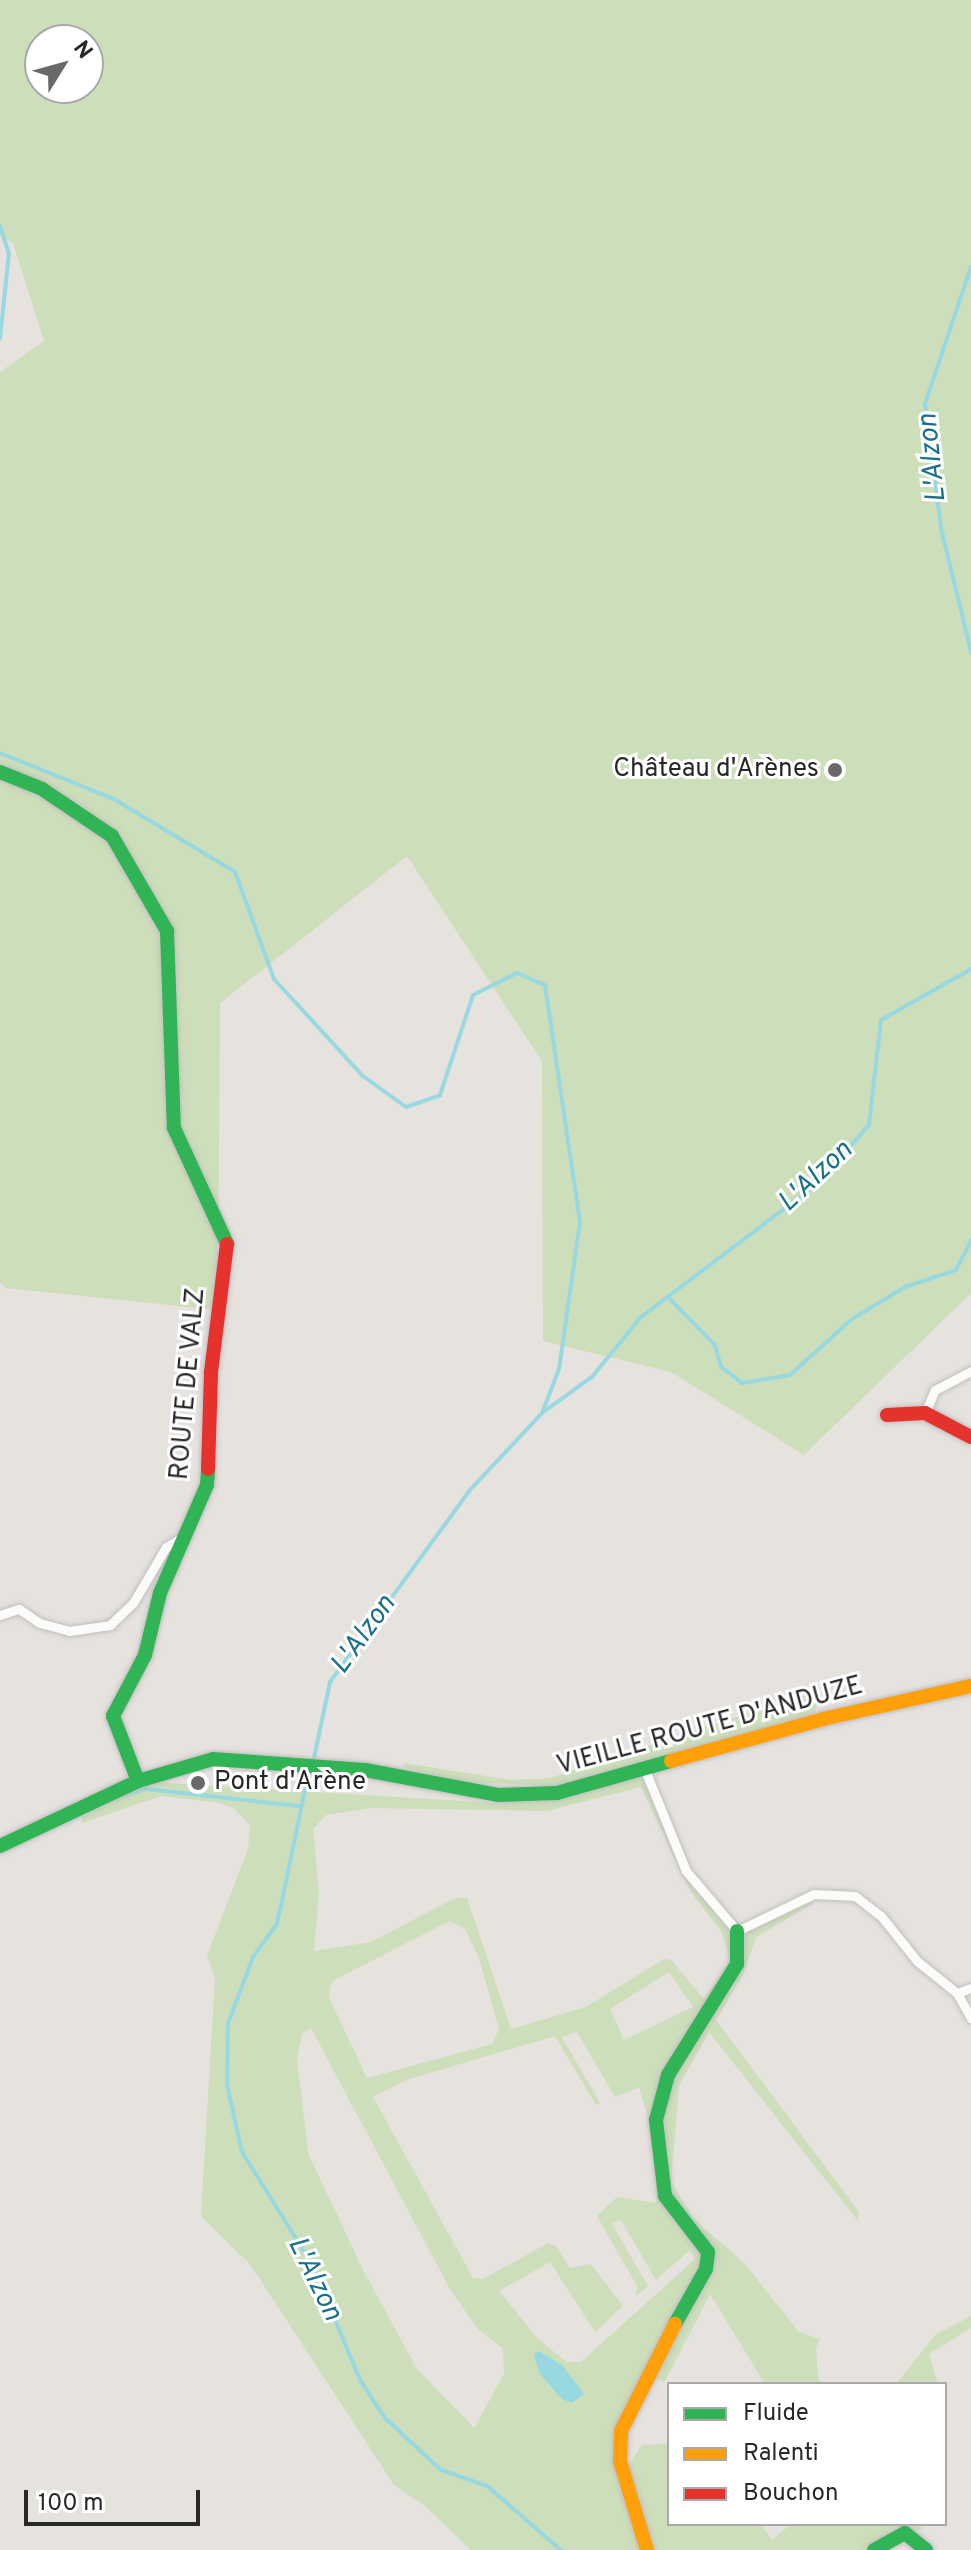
<!DOCTYPE html>
<meta charset="utf-8">
<style>
body{margin:0}
#map{position:relative;width:971px;height:2550px;overflow:hidden;background:#e6e2de;font-family:Overpass,sans-serif}
div>[style]{position:absolute}
[style*='--x']{left:calc(var(--x)*1px);top:calc(var(--y)*1px);width:calc(var(--w)*1px);rotate:calc(var(--a)*1deg)}
.green>*{inset:0;background:#cddeba}
.water>*{inset:0;background:#98d8e1}
.stream>*{height:4px;margin:-2px;padding:0 2px;transform-origin:2px;border-radius:2px;background:#98d8e1}
.roads{filter:drop-shadow(0 0 2px #c0bfbf) drop-shadow(0 0 2px #c0bfbf)}
.street>*{height:9px;margin:-4.5px;padding:0 4.5px;transform-origin:4.5px;border-radius:4.5px;background:#fbfbfa}
.fast>*{height:14px;margin:-7px;padding:0 7px;transform-origin:7px;border-radius:7px;background:#30b455}
.slow>*{height:14px;margin:-7px;padding:0 7px;transform-origin:7px;border-radius:7px;background:#ff9f0a}
.jam>*{height:14px;margin:-7px;padding:0 7px;transform-origin:7px;border-radius:7px;background:#e5322d}
.dots>*{width:22px;height:22px;translate:-50% -50%;box-sizing:border-box;border:4px solid #fff;border-radius:50%}
span{translate:-50% -50%;white-space:nowrap;text-align:center;line-height:1.15;-webkit-text-stroke:6px #fff;paint-order:stroke}
.poi-label{font-size:26px;color:#282828}
.right{translate:-100% -50%;text-align:right}
.left{translate:0 -50%;text-align:left}
.street-label{font-size:26px;color:#282828}
.water-label{font-size:28px;color:#1a718a;font-style:italic}
.legend{position:absolute;left:667px;top:2382px;width:280px;height:144px;box-sizing:border-box;background:#fff;border:2px solid #a9a9a9;margin:0;padding:10px 14px;list-style:none;font-size:24px;color:#282828}
.legend li{display:flex;align-items:center;gap:16px;height:40px}
.legend b{width:40px;border:2px solid #a9a9a9}
.north{position:absolute;left:24px;top:24px;width:80px;height:80px;box-sizing:border-box;background:#fff;border:2px solid #a9a9a9;border-radius:50%;rotate:53deg;font-size:22px;font-weight:700;line-height:32px;text-align:center;color:#282828}
.north::after{content:'';display:block;margin:auto;width:28px;height:36px;background:#6a6968;clip-path:polygon(50% 0,100% 100%,50% 72%,0 100%)}
.scale{position:absolute;left:24px;top:2490px;width:176px;height:36px;box-sizing:border-box;border:4px solid #282828;border-top:0;padding-left:10px;font-size:24px;line-height:28px;white-space:nowrap;color:#282828;-webkit-text-stroke:6px #fff;paint-order:stroke}
</style>
<div id="map">
<div class="green">
<i style="clip-path:polygon(evenodd,0 0,971px 0,971px 1293px,804px 1455px,671px 1372px,543px 1341px,542px 1061px,407px 856px,220px 1003px,218px 1310px,6px 1288px,0 1282px,0 372px,44px 341px,13px 243px,0 235px,0 0,40px 40px,88px 40px,88px 88px,40px 88px,40px 40px)"></i>
<i style="clip-path:polygon(811px 1693px,818px 1700px,815px 1713px,560px 1786px,458px 1782px,405px 1768px,404px 1763px,511px 1780px,550px 1778px)"></i>
<i style="clip-path:polygon(evenodd,648px 1776px,686px 1871px,737px 1931px,808px 1896px,813px 1904px,756px 1937px,743px 1975px,716px 2020px,859px 2212px,858px 2221px,709px 2032px,679px 2086px,671px 2182px,694px 2219px,744px 2263px,799px 2332px,820px 2339px,816px 2348px,818px 2380px,827px 2384px,765px 2384px,710px 2294px,664px 2383px,644px 2370px,614px 2433px,612px 2457px,640px 2550px,471px 2550px,425px 2506px,394px 2485px,250px 2264px,201px 2216px,215px 1978px,207px 1956px,248px 1849px,250px 1825px,235px 1809px,220px 1803px,161px 1796px,82px 1823px,82px 1817px,151px 1782px,496px 1803px,549px 1801px,648px 1776px,641px 1787px,691px 1892px,721px 1931px,730px 1959px,704px 1999px,671px 1960px,664px 1959px,586px 2007px,511px 2029px,467px 1898px,455px 1898px,371px 1942px,314px 1951px,319px 1893px,313px 1829px,326px 1815px,371px 1808px,547px 1811px,641px 1787px,648px 1776px,450px 1921px,465px 1929px,479px 1958px,499px 2029px,492px 2044px,367px 2078px,329px 1998px,330px 1987px,334px 1980px,450px 1921px,648px 1776px,669px 1972px,693px 2007px,624px 2040px,610px 2009px,669px 1972px,648px 1776px,311px 2028px,450px 2289px,477px 2328px,503px 2349px,504px 2374px,474px 2428px,417px 2369px,363px 2270px,308px 2153px,297px 2058px,302px 2034px,311px 2028px,648px 1776px,577px 2032px,615px 2097px,639px 2087px,658px 2151px,656px 2203px,617px 2197px,597px 2216px,637px 2286px,636px 2296px,648px 2286px,612px 2224px,621px 2220px,656px 2280px,690px 2250px,695px 2259px,581px 2362px,567px 2362px,538px 2339px,499px 2291px,550px 2262px,595px 2332px,623px 2306px,591px 2264px,570px 2268px,556px 2246px,548px 2243px,483px 2279px,473px 2278px,373px 2097px,406px 2080px,555px 2036px,596px 2105px,600px 2103px,562px 2037px,577px 2032px)"></i>
<i style="clip-path:polygon(971px 2316px,971px 2328px,929px 2354px,938px 2384px,896px 2384px,935px 2335px)"></i>
<i style="clip-path:polygon(669px 2444px,669px 2524px,761px 2524px,772px 2540px,791px 2524px,920px 2524px,922px 2530px,888px 2534px,866px 2550px,652px 2550px,628px 2467px,642px 2445px)"></i>
</div>
<div class="water">
<i style="clip-path:polygon(539px 2351px,563px 2366px,584px 2394px,572px 2403px,562px 2399px,539px 2373px,534px 2354px)"></i>
</div>
<div class="stream">
<i style="--x:0;--y:226;--w:28;--a:72"></i>
<i style="--x:9;--y:253;--w:86;--a:96"></i>
<i style="--x:971;--y:267;--w:145;--a:108.6"></i>
<i style="--x:925;--y:404;--w:125;--a:82.6"></i>
<i style="--x:941;--y:528;--w:128;--a:76.4"></i>
<i style="--x:0;--y:753;--w:123;--a:22"></i>
<i style="--x:114;--y:799;--w:141;--a:31.1"></i>
<i style="--x:235;--y:872;--w:114;--a:70"></i>
<i style="--x:274;--y:979;--w:132;--a:47.5"></i>
<i style="--x:363;--y:1076;--w:53;--a:35.8"></i>
<i style="--x:406;--y:1107;--w:36;--a:-19"></i>
<i style="--x:440;--y:1095;--w:105;--a:-71.7"></i>
<i style="--x:473;--y:995;--w:49;--a:-26.6"></i>
<i style="--x:517;--y:973;--w:30;--a:23"></i>
<i style="--x:545;--y:985;--w:240;--a:81.6"></i>
<i style="--x:580;--y:1222;--w:148;--a:98.1"></i>
<i style="--x:559;--y:1369;--w:45;--a:110.9"></i>
<i style="--x:668;--y:1297;--w:67;--a:45.6"></i>
<i style="--x:715;--y:1345;--w:23;--a:75"></i>
<i style="--x:721;--y:1367;--w:26;--a:37"></i>
<i style="--x:742;--y:1383;--w:49;--a:-9.5"></i>
<i style="--x:790;--y:1375;--w:84;--a:-42.1"></i>
<i style="--x:852;--y:1319;--w:62;--a:-31.1"></i>
<i style="--x:905;--y:1287;--w:54;--a:-18.4"></i>
<i style="--x:956;--y:1270;--w:34;--a:-63"></i>
<i style="--x:313;--y:1763;--w:83;--a:-78.1"></i>
<i style="--x:330;--y:1682;--w:238;--a:-53.9"></i>
<i style="--x:470;--y:1490;--w:105;--a:-46.9"></i>
<i style="--x:542;--y:1413;--w:62;--a:-35.8"></i>
<i style="--x:592;--y:1377;--w:77;--a:-50.8"></i>
<i style="--x:641;--y:1317;--w:222;--a:-37.1"></i>
<i style="--x:818;--y:1183;--w:77;--a:-48.7"></i>
<i style="--x:869;--y:1125;--w:106;--a:-83.5"></i>
<i style="--x:881;--y:1020;--w:103;--a:-29.5"></i>
<i style="--x:309;--y:1771;--w:156;--a:101.8"></i>
<i style="--x:277;--y:1924;--w:41;--a:126"></i>
<i style="--x:253;--y:1957;--w:71;--a:110.7"></i>
<i style="--x:228;--y:2023;--w:62;--a:90.9"></i>
<i style="--x:227;--y:2085;--w:69;--a:77.4"></i>
<i style="--x:242;--y:2152;--w:132;--a:58"></i>
<i style="--x:312;--y:2264;--w:126;--a:67.5"></i>
<i style="--x:360;--y:2380;--w:45;--a:56.7"></i>
<i style="--x:385;--y:2418;--w:76;--a:42.9"></i>
<i style="--x:441;--y:2470;--w:49;--a:19.2"></i>
<i style="--x:487;--y:2486;--w:98;--a:40.9"></i>
<i style="--x:121;--y:1796;--w:26;--a:-16"></i>
<i style="--x:146;--y:1789;--w:153;--a:6.4"></i>
</div>
<div class="roads">
<div class="street">
<i style="--x:925;--y:1413;--w:25;--a:-67"></i>
<i style="--x:935;--y:1390;--w:41;--a:-27.8"></i>
<i style="--x:0;--y:1615;--w:20;--a:-18"></i>
<i style="--x:19;--y:1609;--w:25;--a:34"></i>
<i style="--x:40;--y:1623;--w:30;--a:15"></i>
<i style="--x:69;--y:1631;--w:41;--a:-8.3"></i>
<i style="--x:110;--y:1625;--w:32;--a:-44"></i>
<i style="--x:133;--y:1603;--w:65;--a:-59.5"></i>
<i style="--x:166;--y:1547;--w:17;--a:-31"></i>
<i style="--x:645;--y:1770;--w:109;--a:67.9"></i>
<i style="--x:686;--y:1871;--w:79;--a:49.6"></i>
<i style="--x:737;--y:1931;--w:85;--a:-25.7"></i>
<i style="--x:814;--y:1894;--w:41;--a:2.8"></i>
<i style="--x:855;--y:1896;--w:33;--a:38"></i>
<i style="--x:881;--y:1916;--w:58;--a:51.3"></i>
<i style="--x:917;--y:1961;--w:51;--a:38.7"></i>
<i style="--x:957;--y:1993;--w:29;--a:61"></i>
<i style="--x:957;--y:1993;--w:15;--a:-20"></i>
</div>
<div class="fast">
<i style="--x:0;--y:772;--w:45;--a:22"></i>
<i style="--x:42;--y:789;--w:84;--a:33.9"></i>
<i style="--x:112;--y:836;--w:110;--a:59.9"></i>
<i style="--x:167;--y:931;--w:197;--a:88"></i>
<i style="--x:174;--y:1128;--w:128;--a:65.4"></i>
<i style="--x:138;--y:1781;--w:70;--a:-111"></i>
<i style="--x:113;--y:1716;--w:69;--a:-62.3"></i>
<i style="--x:145;--y:1655;--w:64;--a:-76.4"></i>
<i style="--x:160;--y:1593;--w:118;--a:-66.5"></i>
<i style="--x:207;--y:1485;--w:16;--a:-86"></i>
<i style="--x:0;--y:1846;--w:153;--a:-25.2"></i>
<i style="--x:138;--y:1781;--w:78;--a:-16.3"></i>
<i style="--x:213;--y:1759;--w:152;--a:4.1"></i>
<i style="--x:365;--y:1770;--w:135;--a:10.6"></i>
<i style="--x:498;--y:1795;--w:59;--a:-1.9"></i>
<i style="--x:557;--y:1793;--w:118;--a:-15.7"></i>
<i style="--x:675;--y:2324;--w:63;--a:-60.6"></i>
<i style="--x:706;--y:2269;--w:17;--a:-83"></i>
<i style="--x:708;--y:2252;--w:71;--a:-127.5"></i>
<i style="--x:665;--y:2196;--w:77;--a:-96.8"></i>
<i style="--x:656;--y:2120;--w:47;--a:-75.1"></i>
<i style="--x:668;--y:2075;--w:131;--a:-58.1"></i>
<i style="--x:737;--y:1964;--w:33;--a:-90"></i>
<i style="--x:874;--y:2550;--w:35;--a:-29"></i>
<i style="--x:905;--y:2533;--w:27;--a:39"></i>
</div>
<div class="slow">
<i style="--x:671;--y:1761;--w:158;--a:-15.4"></i>
<i style="--x:823;--y:1719;--w:152;--a:-12.6"></i>
<i style="--x:647;--y:2550;--w:93;--a:-106.9"></i>
<i style="--x:620;--y:2461;--w:30;--a:-88"></i>
<i style="--x:621;--y:2431;--w:120;--a:-63.2"></i>
</div>
<div class="jam">
<i style="--x:887;--y:1415;--w:38;--a:-3"></i>
<i style="--x:925;--y:1413;--w:52;--a:27.6"></i>
<i style="--x:208;--y:1469;--w:97;--a:-88.2"></i>
<i style="--x:211;--y:1372;--w:129;--a:-82.9"></i>
</div>
</div>
<div class="dots">
<i style="left:835px;top:770px;background:#6a6968"></i>
<i style="left:198px;top:1783px;background:#6a6968"></i>
</div>
<div class="poi-label">
<span class="right" style="left:819px;top:770px">Château d'Arènes</span>
<span class="left" style="left:214px;top:1783px">Pont d'Arène</span>
</div>
<div class="street-label">
<span style="left:189px;top:1384px;rotate:-85deg">ROUTE DE VALZ</span>
<span style="left:710px;top:1727px;rotate:-15deg">VIEILLE ROUTE D'ANDUZE</span>
</div>
<div class="water-label">
<span style="left:933px;top:458px;rotate:-96deg">L'Alzon</span>
<span style="left:816px;top:1177px;rotate:-43deg">L'Alzon</span>
<span style="left:364px;top:1635px;rotate:-54deg">L'Alzon</span>
<span style="left:314px;top:2279px;rotate:64deg">L'Alzon</span>
</div>
<ul class="legend">
<li><b style="height:10px;background:#30b455"></b>Fluide</li>
<li><b style="height:10px;background:#ff9f0a"></b>Ralenti</li>
<li><b style="height:10px;background:#e5322d"></b>Bouchon</li>
</ul>
<div class="north">N</div>
<div class="scale">100 m</div>
</div>
